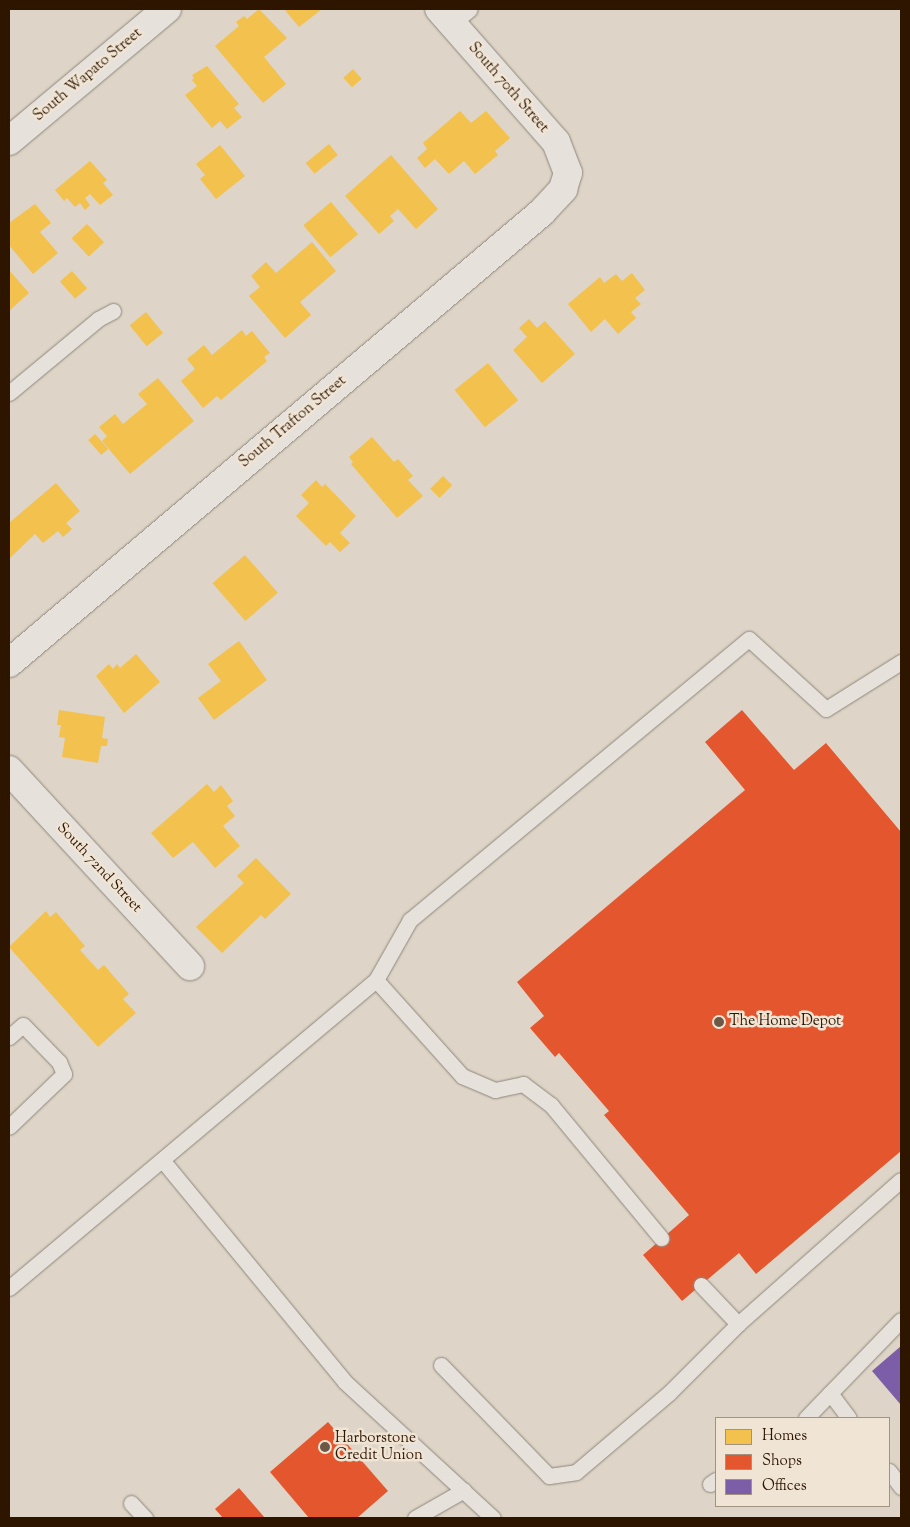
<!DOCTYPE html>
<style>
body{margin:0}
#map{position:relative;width:910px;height:1527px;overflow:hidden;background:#ded5c8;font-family:"Sorts Mill Goudy",serif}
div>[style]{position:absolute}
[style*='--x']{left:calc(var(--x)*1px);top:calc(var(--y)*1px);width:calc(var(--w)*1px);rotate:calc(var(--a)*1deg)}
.homes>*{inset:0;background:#f2c14e;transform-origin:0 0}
.shops>*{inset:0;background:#e4572e}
.offices>*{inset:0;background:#7b5ea7}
.roads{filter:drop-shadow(0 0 1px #8f867c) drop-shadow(0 0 1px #8f867c)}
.service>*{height:15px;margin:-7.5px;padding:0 7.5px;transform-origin:7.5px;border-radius:7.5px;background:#e6e1db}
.minor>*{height:28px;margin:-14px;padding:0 14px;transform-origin:14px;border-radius:14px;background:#e6e1db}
.dots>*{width:14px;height:14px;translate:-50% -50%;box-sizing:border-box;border:2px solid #f0e5d5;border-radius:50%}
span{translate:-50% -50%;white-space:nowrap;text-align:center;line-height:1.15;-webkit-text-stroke:5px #f0e5d5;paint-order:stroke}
.street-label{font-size:15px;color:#2e1500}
.poi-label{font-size:15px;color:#2e1500}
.left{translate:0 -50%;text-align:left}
.frame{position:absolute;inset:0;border:10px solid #2e1500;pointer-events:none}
.legend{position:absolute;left:715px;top:1417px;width:175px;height:90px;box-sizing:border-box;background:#f0e5d5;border:1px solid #a29280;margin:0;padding:6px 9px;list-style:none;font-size:15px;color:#2e1500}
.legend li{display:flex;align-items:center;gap:10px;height:25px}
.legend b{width:25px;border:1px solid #a29280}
</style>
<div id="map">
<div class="homes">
<i style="clip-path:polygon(259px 9px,287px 38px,264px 57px,286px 84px,263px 103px,215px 46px,239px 26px,236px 22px,244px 16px,247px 19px)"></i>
<i style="clip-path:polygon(284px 9px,322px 9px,299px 27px)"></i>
<i style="clip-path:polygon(207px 66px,239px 104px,234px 108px,242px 117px,227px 129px,220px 121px,212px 128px,185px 95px,197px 86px,192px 80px,194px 78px,192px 75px)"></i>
<i style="left:353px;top:69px;width:13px;height:13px;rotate:48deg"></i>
<i style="clip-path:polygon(460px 111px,471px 123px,486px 111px,510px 138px,495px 151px,498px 155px,475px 174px,464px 161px,449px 174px,435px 159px,425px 168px,417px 158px,427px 149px,423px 143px)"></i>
<i style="left:329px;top:144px;width:14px;height:30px;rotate:51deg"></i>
<i style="clip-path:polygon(220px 145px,245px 176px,216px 199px,200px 179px,205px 175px,196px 164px)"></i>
<i style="clip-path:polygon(391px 155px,438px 209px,416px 229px,398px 209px,390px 216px,394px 221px,379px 234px,345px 196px)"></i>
<i style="clip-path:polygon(90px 161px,107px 180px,103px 183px,113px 195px,100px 205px,90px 194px,85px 198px,90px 205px,85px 210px,80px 203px,75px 207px,67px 198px,64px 201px,55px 190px)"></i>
<i style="left:331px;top:202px;width:42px;height:36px;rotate:50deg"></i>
<i style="clip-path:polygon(35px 204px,51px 223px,40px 232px,58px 253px,33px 274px,9px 245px,9px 223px)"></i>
<i style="left:87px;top:224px;width:25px;height:21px;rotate:47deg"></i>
<i style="clip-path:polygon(312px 242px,336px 271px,300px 302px,311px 315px,285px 338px,249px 296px,260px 287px,251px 276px,266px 262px,276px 273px)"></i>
<i style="clip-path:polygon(9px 270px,29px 293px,9px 311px)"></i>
<i style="left:72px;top:271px;width:23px;height:16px;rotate:49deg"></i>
<i style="clip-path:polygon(632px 273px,645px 290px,635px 298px,641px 304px,631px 312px,636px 318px,618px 334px,605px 319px,591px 332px,568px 304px,600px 277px,604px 283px,616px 274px,622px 281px)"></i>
<i style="left:146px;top:312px;width:27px;height:21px;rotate:51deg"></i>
<i style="clip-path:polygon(529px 319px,537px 328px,545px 321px,575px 354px,542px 383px,513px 350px,527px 337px,519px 328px)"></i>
<i style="clip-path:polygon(242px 330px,246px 336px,252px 331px,270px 353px,264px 357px,267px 361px,221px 400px,217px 396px,203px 408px,181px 381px,195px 369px,187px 359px,204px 345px,212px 355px)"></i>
<i style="left:488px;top:363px;width:48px;height:43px;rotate:51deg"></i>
<i style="clip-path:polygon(158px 378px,194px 421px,130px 474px,102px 441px,107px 436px,99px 427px,115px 414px,123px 424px,147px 404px,138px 394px)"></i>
<i style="left:95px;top:434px;width:20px;height:9px;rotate:49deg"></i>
<i style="clip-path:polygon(372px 437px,394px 462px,398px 459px,413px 476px,408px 480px,423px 496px,397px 518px,351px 464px,353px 462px,349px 457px)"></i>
<i style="left:443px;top:476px;width:13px;height:18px;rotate:45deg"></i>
<i style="clip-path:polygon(316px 480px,322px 487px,325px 484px,356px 516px,340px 533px,350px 543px,340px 552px,330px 542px,326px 546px,296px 516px,309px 503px,301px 495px)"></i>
<i style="clip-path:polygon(56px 483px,80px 511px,66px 523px,72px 529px,63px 537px,58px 531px,43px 543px,35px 534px,9px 559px,9px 523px)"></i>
<i style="left:245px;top:555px;width:50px;height:43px;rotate:49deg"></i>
<i style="clip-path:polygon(239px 641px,267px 680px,214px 720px,198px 698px,221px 681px,208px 664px)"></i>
<i style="clip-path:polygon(136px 654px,160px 682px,124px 713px,96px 676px,109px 664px,113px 669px,117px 664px,120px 668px)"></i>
<i style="clip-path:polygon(59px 710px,105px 717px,102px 738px,108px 739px,107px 746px,101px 746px,98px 763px,62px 757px,65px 738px,59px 737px,61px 725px,57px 725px)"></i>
<i style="clip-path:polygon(207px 784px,214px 792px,221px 785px,233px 801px,227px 806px,235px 816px,223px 826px,240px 846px,215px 868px,193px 842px,173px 858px,151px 833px)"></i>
<i style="clip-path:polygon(256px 858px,291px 894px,265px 919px,261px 915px,222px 953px,196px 927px,244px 883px,237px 876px)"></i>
<i style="clip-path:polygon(46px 911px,50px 917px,56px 912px,85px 946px,80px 950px,98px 970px,104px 965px,129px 994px,123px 999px,136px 1013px,98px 1047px,9px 947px)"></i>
</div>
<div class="shops">
<i style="clip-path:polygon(742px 710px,794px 770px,826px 743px,901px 832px,901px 1151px,756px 1274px,739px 1253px,682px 1301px,643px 1255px,689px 1215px,604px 1115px,609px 1111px,559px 1053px,555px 1057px,530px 1028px,544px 1016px,517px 982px,745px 790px,705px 742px)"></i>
<i style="clip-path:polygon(328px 1422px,388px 1491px,357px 1518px,309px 1518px,270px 1472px)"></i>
<i style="clip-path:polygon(239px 1488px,265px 1518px,223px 1518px,215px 1509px)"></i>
</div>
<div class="offices">
<i style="clip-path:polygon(901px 1346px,901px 1405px,872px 1371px)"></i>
</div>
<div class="roads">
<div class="service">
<i style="--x:452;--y:24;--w:23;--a:-40"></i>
<i style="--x:9;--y:393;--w:116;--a:-39.7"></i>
<i style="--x:98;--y:319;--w:17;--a:-28"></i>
<i style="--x:376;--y:980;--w:129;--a:48.1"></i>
<i style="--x:462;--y:1076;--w:36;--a:23"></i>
<i style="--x:495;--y:1090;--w:29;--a:-12"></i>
<i style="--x:523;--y:1084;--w:35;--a:37"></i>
<i style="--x:551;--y:1105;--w:173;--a:50.4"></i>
<i style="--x:9;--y:1037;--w:18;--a:-41"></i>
<i style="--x:23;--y:1025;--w:52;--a:45.8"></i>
<i style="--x:59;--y:1062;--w:13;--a:67"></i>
<i style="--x:64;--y:1074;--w:76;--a:136.1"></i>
<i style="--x:163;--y:1161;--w:286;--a:50.5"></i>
<i style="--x:345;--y:1382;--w:201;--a:42.6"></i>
<i style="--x:701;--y:1285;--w:54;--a:46.5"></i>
<i style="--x:738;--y:1324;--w:217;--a:-41.5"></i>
<i style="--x:9;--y:1288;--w:479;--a:-40"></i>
<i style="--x:376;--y:980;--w:69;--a:-60.5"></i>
<i style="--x:410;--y:920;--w:440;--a:-39.7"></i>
<i style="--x:749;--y:639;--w:104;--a:42.3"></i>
<i style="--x:826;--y:709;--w:89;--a:-32.1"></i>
<i style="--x:441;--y:1365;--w:155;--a:45.8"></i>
<i style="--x:549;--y:1476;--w:27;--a:-8"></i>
<i style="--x:576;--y:1472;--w:122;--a:-40.3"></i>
<i style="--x:669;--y:1393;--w:98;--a:-45"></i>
<i style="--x:830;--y:1393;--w:31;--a:53"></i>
<i style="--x:806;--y:1418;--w:136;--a:-45.9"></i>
<i style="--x:889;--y:1471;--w:20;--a:53"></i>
<i style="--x:710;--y:1484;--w:7;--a:-34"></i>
<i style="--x:131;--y:1503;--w:21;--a:47"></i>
<i style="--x:415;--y:1518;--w:56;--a:-29.7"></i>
</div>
<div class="minor">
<i style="--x:9;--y:141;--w:206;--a:-39.9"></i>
<i style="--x:9;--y:663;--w:697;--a:-40.23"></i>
<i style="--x:541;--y:213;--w:33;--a:-47"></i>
<i style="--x:563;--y:189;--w:17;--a:-73"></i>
<i style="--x:568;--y:173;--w:33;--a:-111"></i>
<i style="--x:556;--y:142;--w:177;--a:-131.3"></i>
<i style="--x:9;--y:770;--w:267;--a:47.3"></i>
</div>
</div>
<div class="dots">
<i style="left:719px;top:1022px;background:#6c5846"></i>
<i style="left:325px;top:1447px;background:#6c5846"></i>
</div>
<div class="street-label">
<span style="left:88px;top:75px;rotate:-40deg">South Wapato Street</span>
<span style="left:508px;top:88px;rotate:49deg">South 70th Street</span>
<span style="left:293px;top:422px;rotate:-40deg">South Trafton Street</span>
<span style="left:99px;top:868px;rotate:47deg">South 72nd Street</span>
</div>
<div class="poi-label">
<span class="left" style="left:729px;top:1022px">The Home Depot</span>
<span class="left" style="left:335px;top:1447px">Harborstone<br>Credit Union</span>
</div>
<div class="frame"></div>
<ul class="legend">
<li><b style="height:14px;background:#f2c14e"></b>Homes</li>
<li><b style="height:14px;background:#e4572e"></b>Shops</li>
<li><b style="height:14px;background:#7b5ea7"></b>Offices</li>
</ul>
</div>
